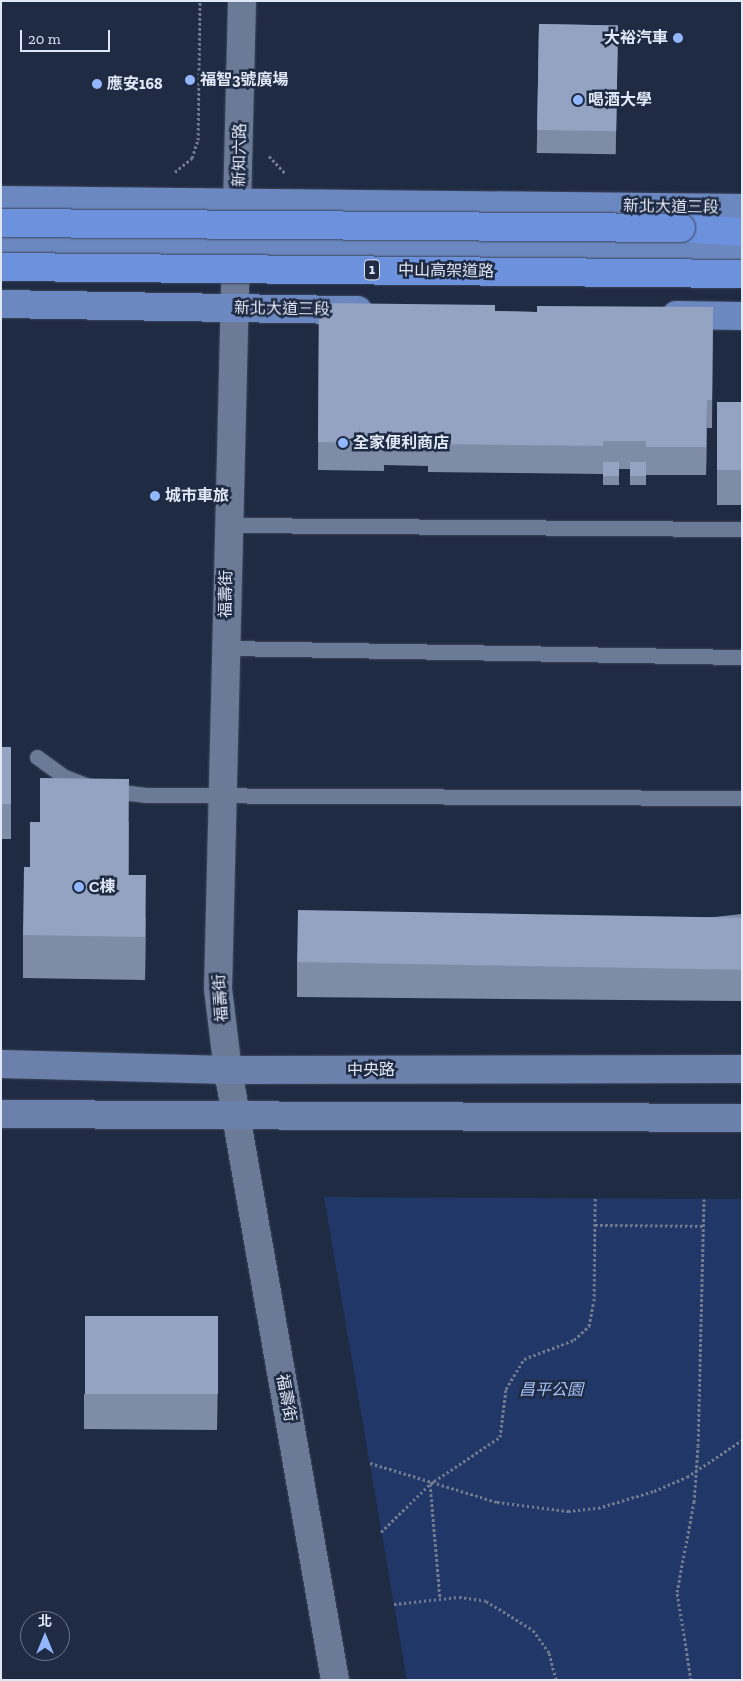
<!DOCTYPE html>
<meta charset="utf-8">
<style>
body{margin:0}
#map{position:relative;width:743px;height:1681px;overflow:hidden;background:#1f2b43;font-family:"Zilla Slab","Noto Sans TC",serif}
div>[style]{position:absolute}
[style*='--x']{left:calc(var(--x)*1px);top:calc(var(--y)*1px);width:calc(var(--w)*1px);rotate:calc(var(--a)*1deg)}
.green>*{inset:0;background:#213767}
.path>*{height:3px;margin-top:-1.5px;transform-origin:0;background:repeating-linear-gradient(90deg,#717b90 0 2.5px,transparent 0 5px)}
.roads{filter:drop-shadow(0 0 1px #3c465b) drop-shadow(0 0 1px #3c465b)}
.lane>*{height:15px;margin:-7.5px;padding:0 7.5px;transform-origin:7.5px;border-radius:7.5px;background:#6b7a96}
.street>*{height:28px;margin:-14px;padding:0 14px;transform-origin:14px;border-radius:14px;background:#6b7a96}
.secondary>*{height:28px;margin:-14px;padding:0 14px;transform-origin:14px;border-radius:14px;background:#6b81ab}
.primary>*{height:28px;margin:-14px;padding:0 14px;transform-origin:14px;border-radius:14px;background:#6c88c1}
.highway>*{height:28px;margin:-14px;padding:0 14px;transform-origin:14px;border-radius:14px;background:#6c91dd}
.bridges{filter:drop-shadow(0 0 1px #3c465b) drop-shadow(0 0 1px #3c465b)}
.highway-bridge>*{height:28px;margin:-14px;padding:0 14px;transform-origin:14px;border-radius:14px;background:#6c91dd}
.wall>*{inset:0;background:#7f8ca6;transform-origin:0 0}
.shaded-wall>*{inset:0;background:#687287}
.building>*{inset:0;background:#94a3c1;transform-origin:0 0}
.dots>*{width:14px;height:14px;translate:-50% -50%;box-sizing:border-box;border:2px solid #1f2b43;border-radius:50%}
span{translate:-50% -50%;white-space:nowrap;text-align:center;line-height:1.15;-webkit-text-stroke:5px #1f2b43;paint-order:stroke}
.shield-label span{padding:1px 4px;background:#1f2b43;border:1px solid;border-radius:4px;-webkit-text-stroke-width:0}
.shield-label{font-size:15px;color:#e0e8f8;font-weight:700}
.poi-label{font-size:16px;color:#e0e8f8;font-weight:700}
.right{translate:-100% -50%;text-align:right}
.left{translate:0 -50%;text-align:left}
.street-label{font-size:16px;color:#e0e8f8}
.park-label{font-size:16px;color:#a6c3fb;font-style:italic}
.frame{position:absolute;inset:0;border:2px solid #e0e8f8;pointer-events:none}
.north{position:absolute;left:20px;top:1611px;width:50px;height:50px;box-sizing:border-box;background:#1f2b43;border:1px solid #6c778b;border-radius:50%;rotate:0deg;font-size:14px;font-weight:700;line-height:20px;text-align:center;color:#e0e8f8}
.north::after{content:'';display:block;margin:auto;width:18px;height:22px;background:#93b7fd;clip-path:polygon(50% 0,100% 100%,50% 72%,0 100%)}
.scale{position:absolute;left:20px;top:30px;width:90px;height:22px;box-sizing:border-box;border:2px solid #e0e8f8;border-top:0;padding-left:6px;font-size:15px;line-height:18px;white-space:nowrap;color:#e0e8f8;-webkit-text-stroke:4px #1f2b43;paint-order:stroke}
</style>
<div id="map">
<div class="green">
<i style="clip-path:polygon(324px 1197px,742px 1199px,742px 1680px,407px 1680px)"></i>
</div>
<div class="path">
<i style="--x:269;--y:156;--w:23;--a:47"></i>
<i style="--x:175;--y:172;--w:22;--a:-39"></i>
<i style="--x:192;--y:158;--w:19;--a:-72"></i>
<i style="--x:198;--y:140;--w:139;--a:-89.2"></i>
<i style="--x:595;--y:1225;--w:109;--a:0.5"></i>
<i style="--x:370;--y:1463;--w:133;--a:17.1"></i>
<i style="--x:497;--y:1502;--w:72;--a:7.2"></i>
<i style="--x:568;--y:1511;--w:30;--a:-6"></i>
<i style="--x:598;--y:1508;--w:59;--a:-16.9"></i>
<i style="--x:654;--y:1491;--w:36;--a:-23"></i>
<i style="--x:687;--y:1477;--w:66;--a:-33.9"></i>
<i style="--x:430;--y:1484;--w:114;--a:85"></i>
<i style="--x:381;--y:1532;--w:69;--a:-44.4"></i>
<i style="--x:430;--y:1484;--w:84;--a:-33.9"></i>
<i style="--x:500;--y:1437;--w:48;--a:-82.9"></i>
<i style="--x:506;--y:1389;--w:35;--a:-59"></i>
<i style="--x:524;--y:1359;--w:53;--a:-20.8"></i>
<i style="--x:574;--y:1340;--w:21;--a:-43"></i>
<i style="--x:589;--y:1326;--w:25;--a:-79"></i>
<i style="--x:594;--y:1301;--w:103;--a:-89.4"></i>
<i style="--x:394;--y:1604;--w:65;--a:-6.1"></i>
<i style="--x:459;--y:1597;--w:27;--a:8"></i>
<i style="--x:486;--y:1601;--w:55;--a:31.7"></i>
<i style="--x:533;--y:1630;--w:28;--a:55"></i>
<i style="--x:549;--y:1653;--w:28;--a:75"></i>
<i style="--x:691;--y:1680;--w:89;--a:-99"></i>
<i style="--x:677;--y:1592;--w:92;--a:-79.3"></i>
<i style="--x:694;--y:1502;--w:56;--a:-85.9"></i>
<i style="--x:698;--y:1446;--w:247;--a:-88.6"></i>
</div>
<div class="roads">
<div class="lane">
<i style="--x:227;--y:525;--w:515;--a:0.45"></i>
<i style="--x:225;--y:648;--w:517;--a:1"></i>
<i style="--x:37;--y:757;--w:34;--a:36"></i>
<i style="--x:65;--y:777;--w:34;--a:21"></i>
<i style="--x:97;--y:789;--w:49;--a:7"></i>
<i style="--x:146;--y:795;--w:596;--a:0.29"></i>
</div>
<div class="street">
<i style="--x:242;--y:1;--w:988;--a:91.39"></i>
<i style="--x:218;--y:989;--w:82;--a:83"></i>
<i style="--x:228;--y:1070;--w:619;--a:80.05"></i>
</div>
<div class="secondary">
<i style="--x:1;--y:1064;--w:227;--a:1.5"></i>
<i style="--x:228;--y:1070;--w:514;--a:-0.11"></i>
<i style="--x:1;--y:1114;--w:741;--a:0.31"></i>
</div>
<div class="primary">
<i style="--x:1;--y:200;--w:741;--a:0.62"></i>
<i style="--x:1;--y:247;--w:741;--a:0.23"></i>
<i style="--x:1;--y:304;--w:357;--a:1"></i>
<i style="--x:676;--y:315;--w:66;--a:0.9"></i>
</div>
<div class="highway">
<i style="--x:681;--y:228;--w:61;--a:3.8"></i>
</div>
</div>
<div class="bridges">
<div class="highway-bridge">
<i style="--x:1;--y:223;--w:680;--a:0.42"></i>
<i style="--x:1;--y:267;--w:741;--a:0.54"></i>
</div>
</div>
<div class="wall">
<i style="left:539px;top:24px;width:79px;height:129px;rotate:1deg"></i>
<i style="clip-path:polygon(319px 303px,495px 311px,537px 312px,713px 307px,712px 428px,707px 428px,706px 475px,646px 475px,646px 469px,646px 485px,630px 485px,630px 469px,619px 469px,619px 485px,603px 485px,603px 469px,603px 474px,428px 472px,428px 466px,384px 465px,384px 471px,318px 470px)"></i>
<i style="left:742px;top:402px;width:103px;height:25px;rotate:90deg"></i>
<i style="left:1px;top:747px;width:10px;height:92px"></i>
<i style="clip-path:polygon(129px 822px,129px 875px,146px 918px,145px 980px,23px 978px,23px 935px,30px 867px)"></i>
<i style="clip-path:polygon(742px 914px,742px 1001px,297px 997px,297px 962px)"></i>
<i style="clip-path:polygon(218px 1353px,217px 1430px,84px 1429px,84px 1394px)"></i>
</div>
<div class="shaded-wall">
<i style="clip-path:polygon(707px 400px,707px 428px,706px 475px,706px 447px)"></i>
<i style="clip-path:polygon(129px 779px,129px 822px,128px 918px,128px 875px)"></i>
<i style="clip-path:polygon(146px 875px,146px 918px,145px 980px,145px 937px)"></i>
<i style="clip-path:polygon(218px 1317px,218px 1353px,217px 1430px,217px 1395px)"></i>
</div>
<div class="building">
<i style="left:539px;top:24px;width:79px;height:106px;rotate:1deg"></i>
<i style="clip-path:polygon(319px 303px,495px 305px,495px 311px,537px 312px,537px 306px,713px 307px,712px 400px,707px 400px,706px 447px,646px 447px,646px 441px,603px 441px,603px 446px,428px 444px,428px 438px,384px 437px,384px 443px,318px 442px)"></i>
<i style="left:742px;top:402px;width:68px;height:25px;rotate:90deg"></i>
<i style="left:603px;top:462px;width:16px;height:14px"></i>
<i style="left:630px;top:462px;width:16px;height:14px"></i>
<i style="left:1px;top:747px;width:10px;height:57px"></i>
<i style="clip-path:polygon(40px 778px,129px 779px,128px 875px,146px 875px,145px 937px,23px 935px,24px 867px,30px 867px,30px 822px,40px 822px)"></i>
<i style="left:298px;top:910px;width:444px;height:52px;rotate:1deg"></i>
<i style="left:85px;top:1316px;width:133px;height:78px"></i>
</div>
<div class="dots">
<i style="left:678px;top:38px;background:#93b7fd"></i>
<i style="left:190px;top:80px;background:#93b7fd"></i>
<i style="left:97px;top:84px;background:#93b7fd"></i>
<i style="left:578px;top:100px;background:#93b7fd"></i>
<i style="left:343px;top:443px;background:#93b7fd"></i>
<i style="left:155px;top:496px;background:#93b7fd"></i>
<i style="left:79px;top:887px;background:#93b7fd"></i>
</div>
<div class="shield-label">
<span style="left:372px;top:270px">1</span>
</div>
<div class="poi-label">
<span class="right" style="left:668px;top:38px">大裕汽車</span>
<span class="left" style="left:200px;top:80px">福智3號廣場</span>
<span class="left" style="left:107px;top:84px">應安168</span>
<span class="left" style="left:588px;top:100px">喝酒大學</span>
<span class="left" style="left:353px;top:443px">全家便利商店</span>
<span class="left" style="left:165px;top:496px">城市車旅</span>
<span class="left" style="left:89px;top:887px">C棟</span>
</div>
<div class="street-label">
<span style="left:240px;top:155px;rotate:-89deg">新知六路</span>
<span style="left:671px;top:207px;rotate:1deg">新北大道三段</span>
<span style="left:446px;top:271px;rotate:1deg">中山高架道路</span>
<span style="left:282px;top:309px;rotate:1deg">新北大道三段</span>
<span style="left:226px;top:594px;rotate:-89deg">福壽街</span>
<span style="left:221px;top:998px;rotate:-94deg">福壽街</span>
<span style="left:371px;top:1070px">中央路</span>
<span style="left:286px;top:1398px;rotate:80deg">福壽街</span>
</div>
<div class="park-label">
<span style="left:551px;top:1390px">昌平公園</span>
</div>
<div class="frame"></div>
<div class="north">北</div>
<div class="scale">20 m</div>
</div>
